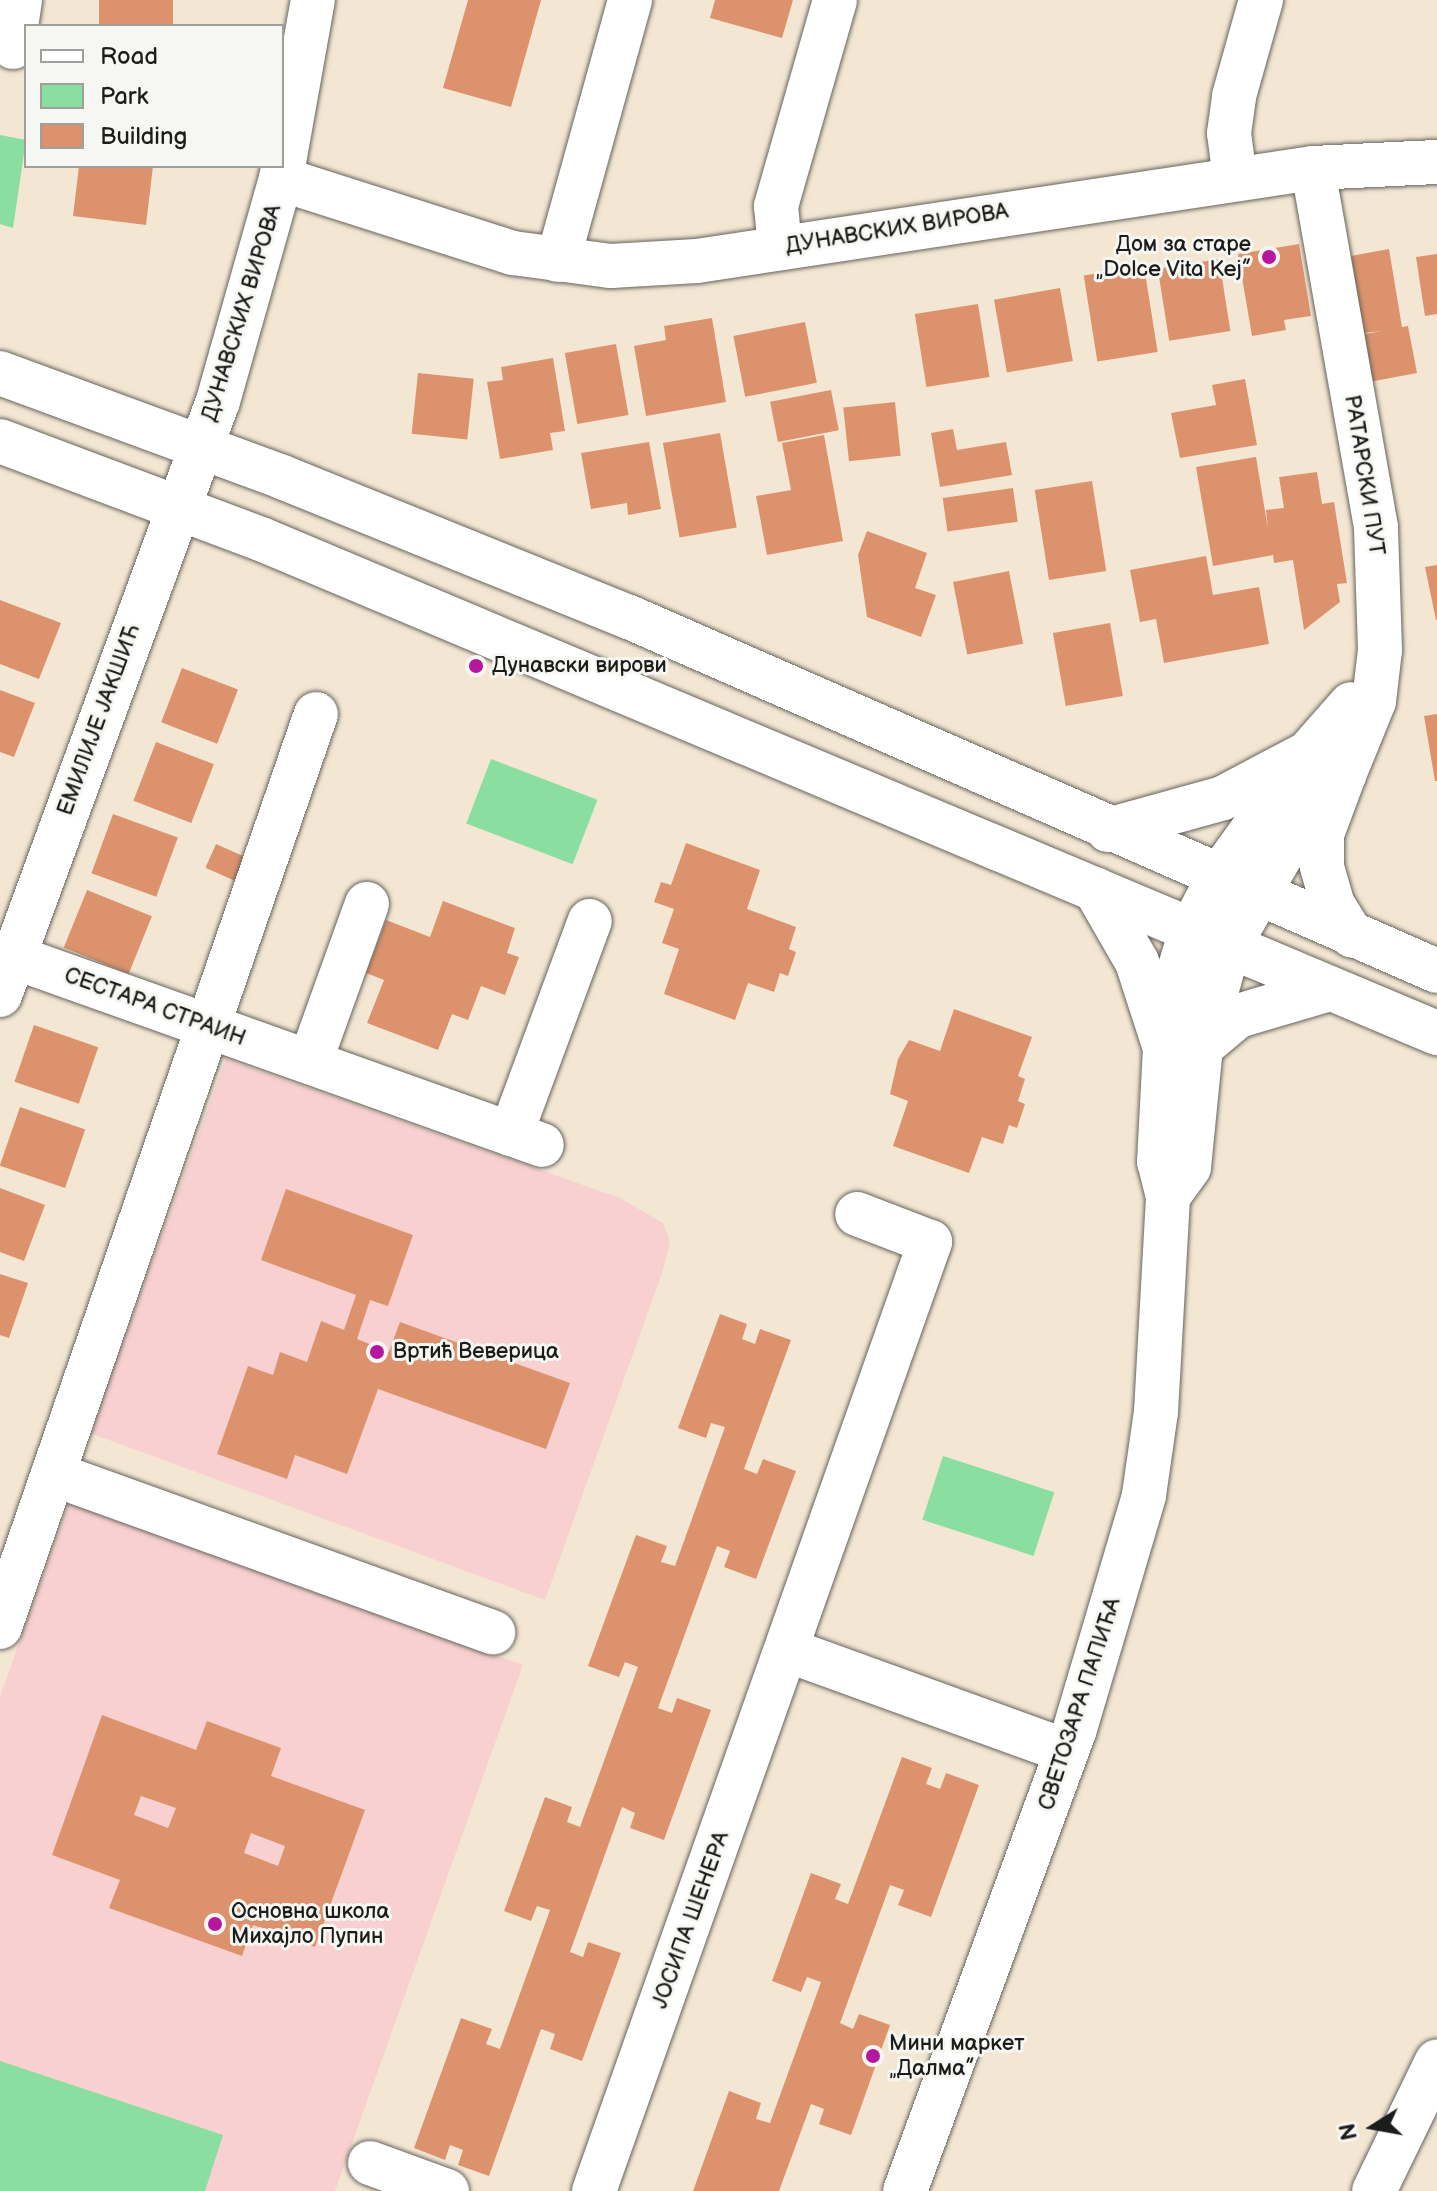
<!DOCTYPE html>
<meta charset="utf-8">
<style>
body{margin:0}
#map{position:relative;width:1437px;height:2191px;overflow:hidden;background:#f3e7d4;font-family:"Balsamiq Sans",sans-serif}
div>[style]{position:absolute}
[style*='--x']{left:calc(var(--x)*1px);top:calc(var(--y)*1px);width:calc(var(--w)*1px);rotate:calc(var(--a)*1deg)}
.built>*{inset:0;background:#f7d0cf}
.green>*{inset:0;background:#8adea0;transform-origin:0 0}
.building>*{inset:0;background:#dc936d;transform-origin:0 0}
.roads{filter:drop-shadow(0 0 2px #67635c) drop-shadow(0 0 2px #67635c)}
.minor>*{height:44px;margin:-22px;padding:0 22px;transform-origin:22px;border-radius:22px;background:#fff}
.major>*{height:44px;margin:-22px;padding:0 22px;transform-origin:22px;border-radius:22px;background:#fff}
.dots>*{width:22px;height:22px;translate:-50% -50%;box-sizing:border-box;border:4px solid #f6f6f2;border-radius:50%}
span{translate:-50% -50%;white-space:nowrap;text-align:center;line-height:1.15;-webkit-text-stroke:6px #f6f6f2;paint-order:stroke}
.street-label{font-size:22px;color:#1c1c1c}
.poi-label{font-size:22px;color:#1c1c1c}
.right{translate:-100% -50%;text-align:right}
.left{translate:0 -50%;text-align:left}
.legend{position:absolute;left:24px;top:24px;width:260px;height:144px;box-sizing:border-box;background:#f6f6f2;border:2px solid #9f9f9c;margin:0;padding:10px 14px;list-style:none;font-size:24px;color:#1c1c1c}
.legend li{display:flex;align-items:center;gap:16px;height:40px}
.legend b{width:40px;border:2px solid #9f9f9c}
.north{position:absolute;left:1333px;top:2087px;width:80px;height:80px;-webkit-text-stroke:6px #f6f6f2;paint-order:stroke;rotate:259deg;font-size:22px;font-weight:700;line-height:32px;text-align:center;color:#1c1c1c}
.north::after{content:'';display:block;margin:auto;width:28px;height:36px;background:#1c1c1c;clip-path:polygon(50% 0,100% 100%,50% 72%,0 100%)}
</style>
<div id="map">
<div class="built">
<i style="clip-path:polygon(226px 1059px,620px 1198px,663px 1223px,670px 1242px,663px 1270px,545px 1600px,90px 1433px)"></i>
<i style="clip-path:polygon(69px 1503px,523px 1665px,335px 2191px,0 2191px,0 1697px)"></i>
</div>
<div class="green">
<i style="clip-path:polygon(0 135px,26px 140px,13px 228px,0 224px)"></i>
<i style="left:491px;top:759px;width:114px;height:69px;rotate:21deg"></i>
<i style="left:943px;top:1456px;width:117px;height:67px;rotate:18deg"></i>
<i style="clip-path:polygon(0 2061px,223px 2135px,205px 2191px,0 2191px)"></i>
</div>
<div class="building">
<i style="left:99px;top:0;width:74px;height:26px"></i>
<i style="clip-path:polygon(468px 0,541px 0,511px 107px,443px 88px)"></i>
<i style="clip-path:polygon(715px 0,793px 0,782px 38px,710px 18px)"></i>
<i style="clip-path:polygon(79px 166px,153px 166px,146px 225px,73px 216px)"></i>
<i style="clip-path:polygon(1299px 244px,1311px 316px,1284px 320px,1286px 330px,1252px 336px,1238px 254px)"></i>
<i style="clip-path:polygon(1389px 249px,1402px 327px,1408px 326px,1417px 373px,1369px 382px,1360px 335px,1382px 331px,1364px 333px,1351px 256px)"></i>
<i style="clip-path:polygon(1437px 254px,1437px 314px,1425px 316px,1416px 257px)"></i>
<i style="left:1219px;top:259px;width:73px;height:62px;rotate:81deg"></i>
<i style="left:1144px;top:266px;width:87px;height:61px;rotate:81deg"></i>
<i style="left:1060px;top:288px;width:74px;height:67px;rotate:80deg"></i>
<i style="left:978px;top:304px;width:74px;height:64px;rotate:81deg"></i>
<i style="clip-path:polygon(712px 318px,726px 402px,646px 416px,634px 346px,666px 340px,664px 326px)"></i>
<i style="left:805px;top:322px;width:62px;height:73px;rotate:79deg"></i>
<i style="left:616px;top:344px;width:72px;height:52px;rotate:80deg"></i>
<i style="clip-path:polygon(553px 358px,565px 431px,550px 433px,553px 450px,500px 459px,487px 382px,503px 380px,501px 367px)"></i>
<i style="left:418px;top:373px;width:56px;height:61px;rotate:6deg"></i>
<i style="clip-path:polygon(1245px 379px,1257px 445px,1180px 458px,1171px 413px,1216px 405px,1212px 385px)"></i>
<i style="left:831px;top:390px;width:41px;height:62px;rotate:79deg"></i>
<i style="left:895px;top:402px;width:54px;height:52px;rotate:84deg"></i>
<i style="clip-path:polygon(953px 429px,957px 450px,1006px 442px,1012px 475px,940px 487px,931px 433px)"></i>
<i style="left:720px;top:433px;width:96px;height:58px;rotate:80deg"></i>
<i style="clip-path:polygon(824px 435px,843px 541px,767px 555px,756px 496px,791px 490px,782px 443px)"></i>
<i style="clip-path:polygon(649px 442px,661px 509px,628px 515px,627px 503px,591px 509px,581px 453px)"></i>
<i style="clip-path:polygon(1256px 457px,1268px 529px,1266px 510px,1284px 508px,1279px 477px,1317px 472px,1322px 504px,1334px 502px,1347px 583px,1337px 584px,1340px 602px,1304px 630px,1293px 560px,1274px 563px,1273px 555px,1213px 566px,1196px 467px)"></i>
<i style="left:1092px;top:481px;width:91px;height:58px;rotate:81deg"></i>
<i style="left:1013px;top:488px;width:34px;height:71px;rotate:82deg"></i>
<i style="clip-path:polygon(867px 531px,927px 553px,915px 588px,936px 595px,921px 637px,867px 617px,858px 555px)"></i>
<i style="clip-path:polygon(1206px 556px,1213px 595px,1259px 587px,1269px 644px,1164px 663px,1156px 619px,1140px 622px,1130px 570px)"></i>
<i style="clip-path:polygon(1437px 565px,1437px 620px,1436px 620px,1425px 567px)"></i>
<i style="left:1009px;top:571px;width:74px;height:57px;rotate:79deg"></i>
<i style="clip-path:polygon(0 600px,61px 623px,39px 679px,0 664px)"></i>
<i style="left:1110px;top:623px;width:74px;height:58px;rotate:80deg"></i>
<i style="left:182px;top:668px;width:60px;height:58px;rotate:21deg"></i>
<i style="clip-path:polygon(0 690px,35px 703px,14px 757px,0 752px)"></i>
<i style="clip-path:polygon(1437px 714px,1437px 781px,1435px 781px,1424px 716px)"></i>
<i style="left:156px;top:742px;width:62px;height:63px;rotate:21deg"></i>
<i style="left:113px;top:814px;width:69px;height:63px;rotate:20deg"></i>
<i style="clip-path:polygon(686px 843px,760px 870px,747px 909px,796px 927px,789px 949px,796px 952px,788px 976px,780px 973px,774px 992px,748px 983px,735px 1020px,664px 994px,679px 949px,662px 943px,674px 909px,654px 902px,661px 882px,671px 885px)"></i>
<i style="left:216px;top:844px;width:37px;height:26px;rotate:24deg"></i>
<i style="left:87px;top:890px;width:70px;height:62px;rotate:22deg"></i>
<i style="clip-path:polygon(443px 901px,515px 928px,507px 953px,519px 957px,505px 995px,481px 986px,468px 1020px,452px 1014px,438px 1050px,367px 1023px,384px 980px,366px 973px,386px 920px,430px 937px)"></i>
<i style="clip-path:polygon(954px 1009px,1032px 1037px,1018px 1076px,1025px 1079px,1018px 1101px,1025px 1104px,1017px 1128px,1009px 1125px,1003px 1144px,982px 1137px,969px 1173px,893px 1146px,908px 1101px,890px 1094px,898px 1059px,909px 1040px,940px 1051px)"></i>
<i style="left:34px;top:1025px;width:68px;height:60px;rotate:19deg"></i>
<i style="left:20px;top:1107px;width:69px;height:62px;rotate:19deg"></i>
<i style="clip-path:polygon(0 1188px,45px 1205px,24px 1261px,0 1252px)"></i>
<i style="clip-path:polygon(286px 1189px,413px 1235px,388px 1306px,370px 1300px,357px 1339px,389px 1352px,400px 1322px,570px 1383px,546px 1449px,378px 1389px,347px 1474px,295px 1455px,287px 1479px,217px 1454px,248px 1366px,273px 1375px,280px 1352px,307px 1362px,321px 1321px,344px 1330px,356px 1295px,261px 1260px)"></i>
<i style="clip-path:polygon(0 1274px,28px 1283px,9px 1338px,0 1335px)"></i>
<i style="clip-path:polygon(720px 1314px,747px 1324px,742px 1339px,755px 1344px,760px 1329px,791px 1340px,744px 1469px,757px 1474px,763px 1459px,796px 1471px,756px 1579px,724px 1567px,730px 1551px,717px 1546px,658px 1708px,672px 1713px,677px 1698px,711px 1710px,664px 1840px,630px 1828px,635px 1813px,622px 1807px,570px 1952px,583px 1957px,588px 1942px,621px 1953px,582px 2061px,550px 2049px,555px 2034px,541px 2029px,489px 2176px,458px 2165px,463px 2150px,450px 2145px,445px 2160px,414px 2148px,461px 2018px,492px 2029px,486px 2044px,500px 2049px,550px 1910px,537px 1906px,531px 1921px,504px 1911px,545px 1797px,572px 1807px,567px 1822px,580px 1827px,638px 1667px,625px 1662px,619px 1677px,588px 1666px,636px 1535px,667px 1546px,661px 1562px,675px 1566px,725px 1427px,711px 1423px,706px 1438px,678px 1428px)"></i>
<i style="clip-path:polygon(evenodd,102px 1715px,196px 1750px,207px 1721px,281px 1748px,271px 1776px,365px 1810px,315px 1947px,253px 1925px,242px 1956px,109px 1908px,120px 1880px,52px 1855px,102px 1715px,141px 1796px,176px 1808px,168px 1828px,134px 1815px,141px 1796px,102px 1715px,251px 1833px,285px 1846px,278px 1866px,244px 1853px,251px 1833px)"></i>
<i style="clip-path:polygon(902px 1757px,932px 1768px,926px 1784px,940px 1789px,946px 1773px,979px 1785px,931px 1917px,898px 1905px,904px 1890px,890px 1885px,840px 2023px,853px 2029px,859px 2014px,890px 2025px,851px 2135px,819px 2124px,824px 2109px,811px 2104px,779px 2191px,693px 2191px,729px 2091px,761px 2103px,756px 2119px,770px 2123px,821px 1982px,807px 1977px,801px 1992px,772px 1981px,811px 1873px,841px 1884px,835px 1899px,848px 1904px)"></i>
</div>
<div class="roads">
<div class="minor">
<i style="--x:13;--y:47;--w:48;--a:-81.5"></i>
<i style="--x:281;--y:179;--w:244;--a:17.7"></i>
<i style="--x:513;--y:253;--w:99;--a:7.6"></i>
<i style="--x:611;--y:266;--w:86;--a:-3.3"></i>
<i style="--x:697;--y:261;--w:623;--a:-8.59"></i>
<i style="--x:1313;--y:168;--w:124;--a:-2.8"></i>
<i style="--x:1235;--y:179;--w:46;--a:-97.4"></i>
<i style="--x:1229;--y:133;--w:37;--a:-82"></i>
<i style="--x:1234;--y:96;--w:100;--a:-74.3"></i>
<i style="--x:780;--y:248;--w:42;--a:-95.4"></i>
<i style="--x:776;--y:206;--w:214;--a:-74"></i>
<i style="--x:558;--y:260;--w:270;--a:-74.5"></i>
<i style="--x:0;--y:952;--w:575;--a:19.6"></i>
<i style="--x:0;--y:995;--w:633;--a:-69.85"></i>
<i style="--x:218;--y:401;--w:231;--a:-74.2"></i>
<i style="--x:281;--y:179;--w:182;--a:-79.9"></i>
<i style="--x:310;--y:1062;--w:168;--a:-70.2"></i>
<i style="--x:511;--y:1134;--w:227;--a:-69.7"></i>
<i style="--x:1169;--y:1195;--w:34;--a:-54"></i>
<i style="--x:1189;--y:1167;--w:121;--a:-84.3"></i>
<i style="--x:1201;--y:1047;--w:105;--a:-74.5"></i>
<i style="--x:1229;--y:946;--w:103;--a:-60.2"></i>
<i style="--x:1280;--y:857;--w:104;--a:-52"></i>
<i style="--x:1344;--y:775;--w:80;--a:-67.9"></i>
<i style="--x:1374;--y:701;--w:51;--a:-83.3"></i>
<i style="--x:1380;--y:650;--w:123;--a:-91.9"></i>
<i style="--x:1376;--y:527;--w:364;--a:-100"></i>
<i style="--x:53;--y:1474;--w:468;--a:19.8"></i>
<i style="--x:0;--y:1627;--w:966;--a:-70.91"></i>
<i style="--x:787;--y:1650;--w:297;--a:19.9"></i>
<i style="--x:370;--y:2163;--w:82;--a:20"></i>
<i style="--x:594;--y:2191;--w:1007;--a:-70.5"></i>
<i style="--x:930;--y:1242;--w:78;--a:-159"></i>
<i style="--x:905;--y:2191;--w:489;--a:-69.8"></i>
<i style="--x:1074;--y:1732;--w:247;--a:-73.5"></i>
<i style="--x:1144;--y:1495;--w:84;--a:-81.8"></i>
<i style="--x:1156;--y:1412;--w:215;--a:-86.8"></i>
<i style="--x:1168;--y:1197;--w:36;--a:-104"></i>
<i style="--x:1159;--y:1162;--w:114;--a:-87"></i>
<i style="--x:1165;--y:1048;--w:82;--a:-79.5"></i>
<i style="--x:1180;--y:967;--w:39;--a:-73"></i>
<i style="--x:1191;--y:930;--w:61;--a:-62.6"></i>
<i style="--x:1219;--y:876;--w:152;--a:-54.1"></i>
<i style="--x:1308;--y:753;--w:65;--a:-48.7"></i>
</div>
<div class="major">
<i style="--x:0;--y:373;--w:301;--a:20.2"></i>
<i style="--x:282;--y:477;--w:374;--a:22"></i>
<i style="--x:629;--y:617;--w:882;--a:23.66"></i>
<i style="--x:0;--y:441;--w:279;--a:20.6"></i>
<i style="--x:261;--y:539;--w:1276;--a:22.79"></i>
<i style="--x:1344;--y:775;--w:63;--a:110.4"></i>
<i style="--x:1322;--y:834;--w:33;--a:90"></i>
<i style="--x:1322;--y:867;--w:40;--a:74"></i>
<i style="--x:1333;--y:905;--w:36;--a:58"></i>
<i style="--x:1108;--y:830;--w:119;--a:-15.5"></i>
<i style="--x:1223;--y:798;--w:96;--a:-27.9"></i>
<i style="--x:1095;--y:889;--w:84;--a:60.1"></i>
<i style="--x:1137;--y:962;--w:90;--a:72"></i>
<i style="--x:1201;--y:1047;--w:48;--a:-40"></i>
<i style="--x:1238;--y:1016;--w:96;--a:-16.4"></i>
<i style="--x:1374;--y:2191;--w:144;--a:-64.1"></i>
</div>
</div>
<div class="dots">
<i style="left:1269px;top:257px;background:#b5179e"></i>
<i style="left:476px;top:666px;background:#b5179e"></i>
<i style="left:377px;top:1352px;background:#b5179e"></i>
<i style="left:215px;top:1924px;background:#b5179e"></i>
<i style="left:873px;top:2056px;background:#b5179e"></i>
</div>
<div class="street-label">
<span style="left:897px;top:229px;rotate:-9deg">ДУНАВСКИХ ВИРОВА</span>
<span style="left:242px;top:313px;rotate:-73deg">ДУНАВСКИХ ВИРОВА</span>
<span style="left:1364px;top:475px;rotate:81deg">РАТАРСКИ ПУТ</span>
<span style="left:99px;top:720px;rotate:-70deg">ЕМИЛИЈЕ ЈАКШИЋ</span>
<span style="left:155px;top:1007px;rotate:20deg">СЕСТАРА СТРАИН</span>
<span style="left:1080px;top:1704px;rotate:-72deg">СВЕТОЗАРА ПАПИЋА</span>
<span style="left:691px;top:1920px;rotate:-70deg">ЈОСИПА ШЕНЕРА</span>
</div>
<div class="poi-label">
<span class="right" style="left:1251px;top:257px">Дом за старе<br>„Dolce Vita Kej”</span>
<span class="left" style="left:492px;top:666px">Дунавски вирови</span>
<span class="left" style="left:393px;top:1352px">Вртић Веверица</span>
<span class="left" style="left:231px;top:1924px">Основна школа<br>Михајло Пупин</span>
<span class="left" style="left:889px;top:2056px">Мини маркет<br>„Далма”</span>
</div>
<ul class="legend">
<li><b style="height:10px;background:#fff"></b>Road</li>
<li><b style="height:22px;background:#8adea0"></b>Park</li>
<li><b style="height:22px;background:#dc936d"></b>Building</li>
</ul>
<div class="north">N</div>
</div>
